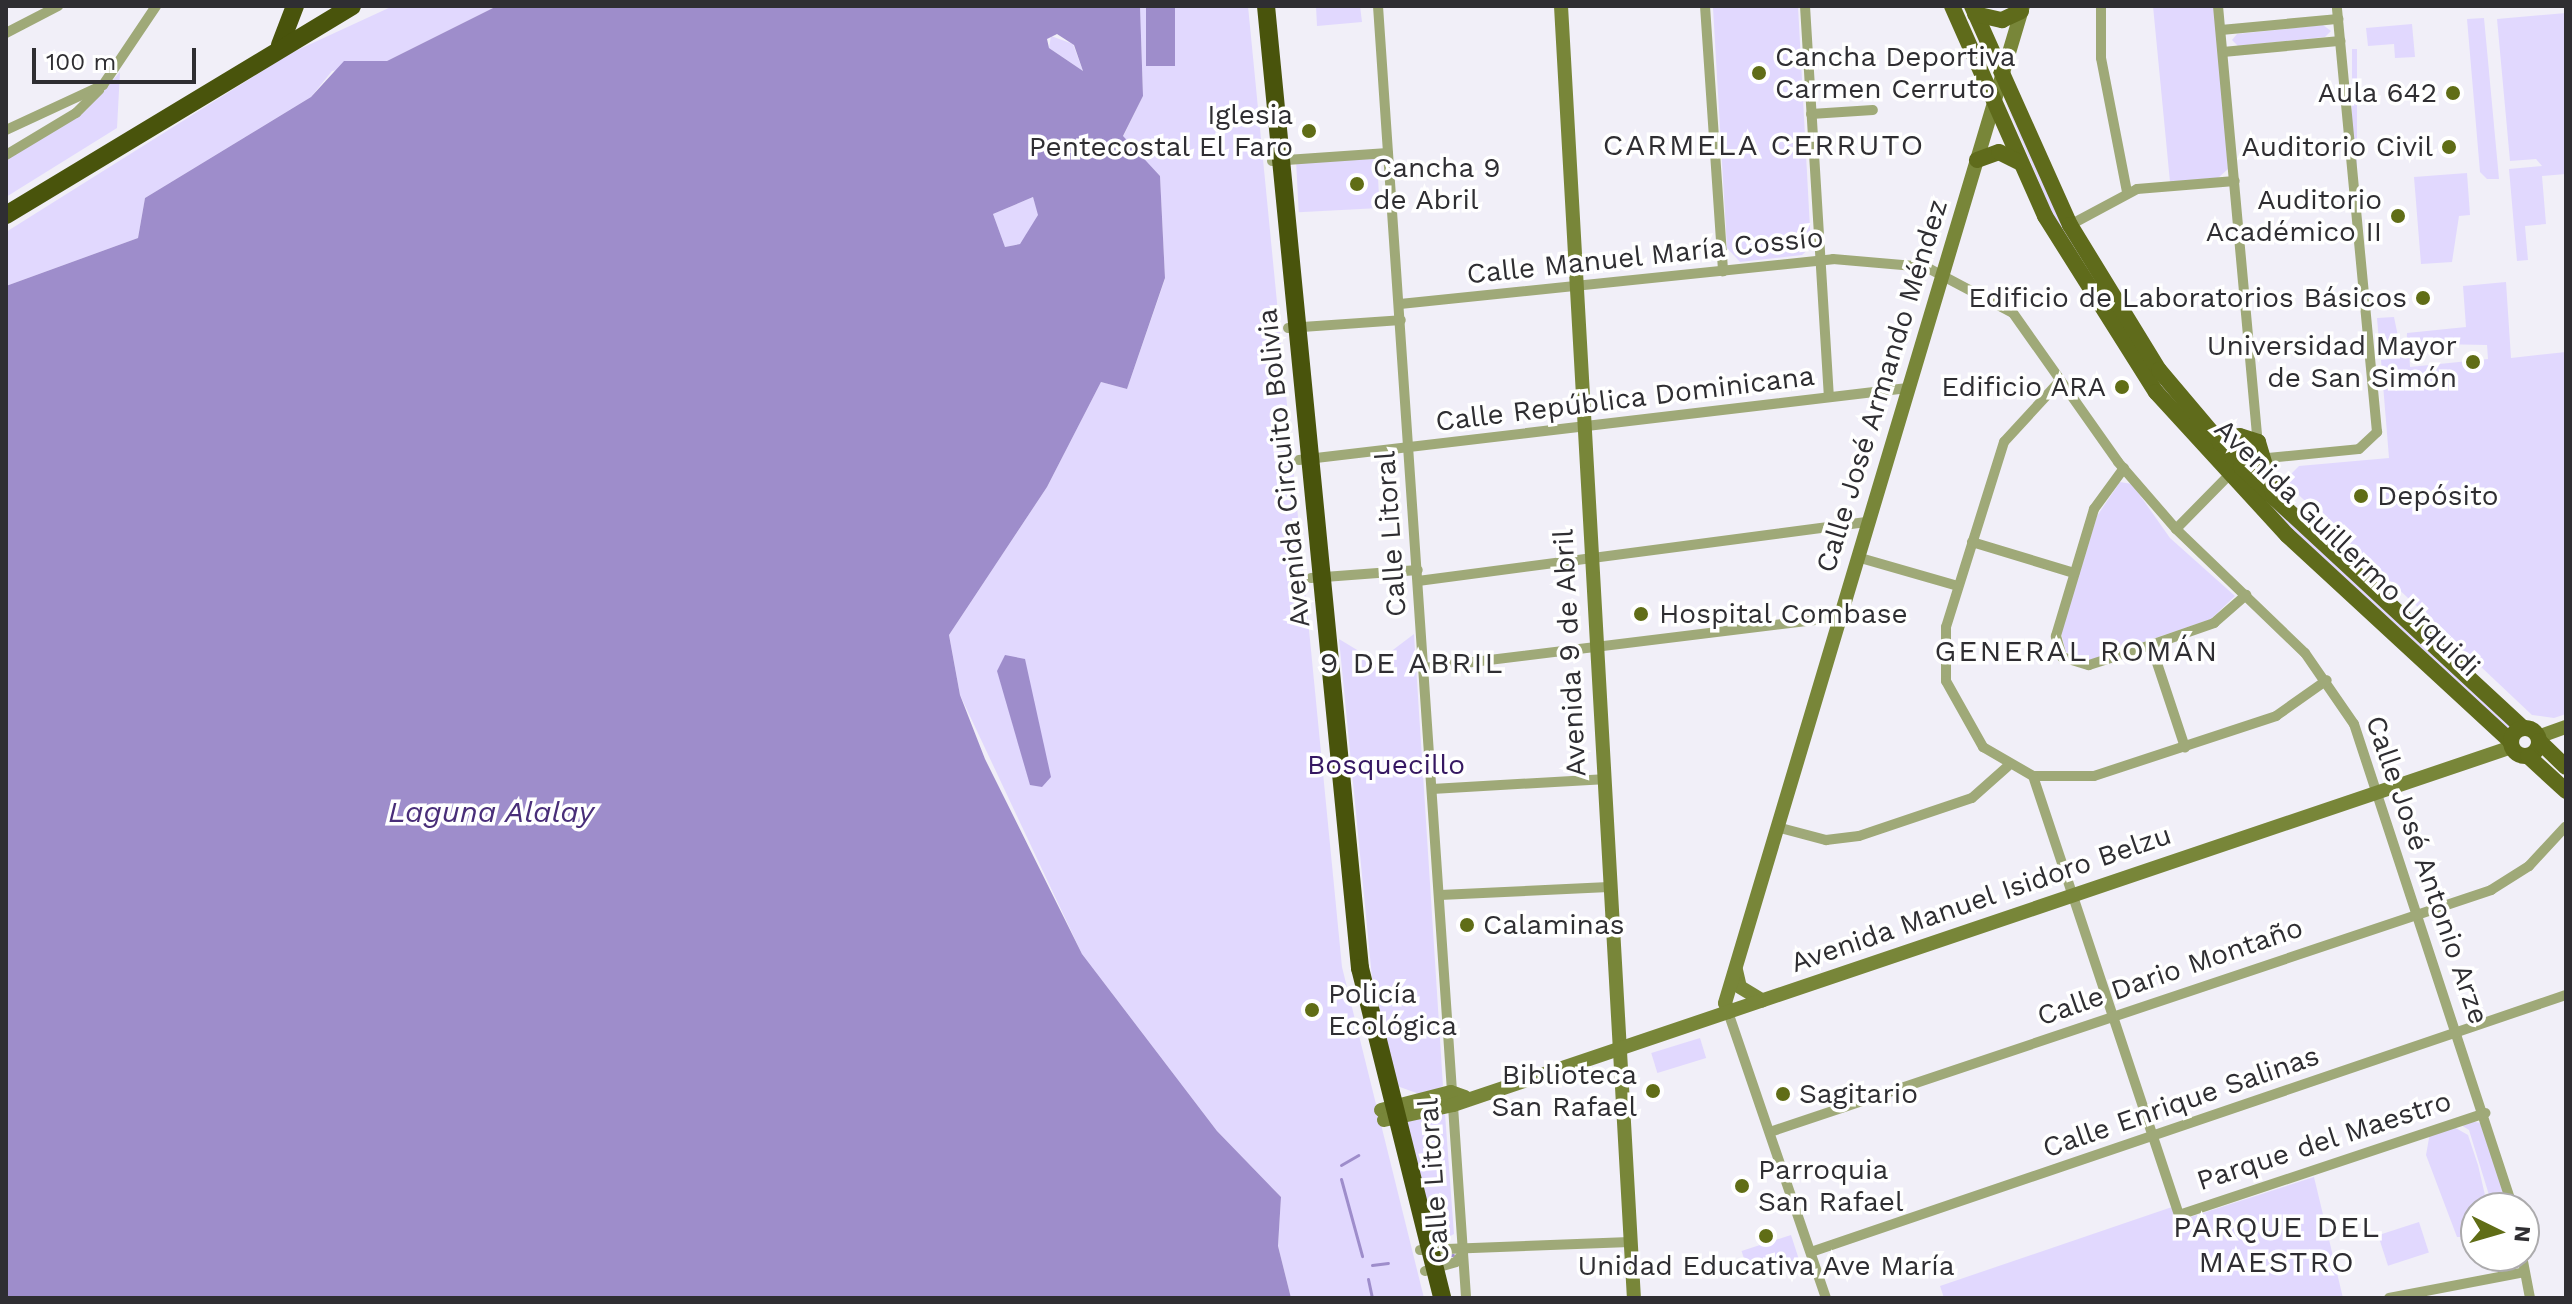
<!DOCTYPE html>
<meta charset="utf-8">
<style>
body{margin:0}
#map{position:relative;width:2572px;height:1304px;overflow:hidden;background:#f1eff8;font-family:"Work Sans",sans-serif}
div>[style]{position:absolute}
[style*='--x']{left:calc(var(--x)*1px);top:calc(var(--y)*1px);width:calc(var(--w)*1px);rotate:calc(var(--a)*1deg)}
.green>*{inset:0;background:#e1d8fe;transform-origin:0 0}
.water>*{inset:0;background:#9e8dcb;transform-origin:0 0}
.stream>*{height:3px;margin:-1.5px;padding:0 1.5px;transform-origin:1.5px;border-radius:1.5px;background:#9e8dcb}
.street>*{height:10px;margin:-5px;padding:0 5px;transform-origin:5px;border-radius:5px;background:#9fa978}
.secondary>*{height:14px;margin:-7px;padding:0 7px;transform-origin:7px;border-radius:7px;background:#788639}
.primary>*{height:16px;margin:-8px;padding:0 8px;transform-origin:8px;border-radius:8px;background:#5f6b1b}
.primary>.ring{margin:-8px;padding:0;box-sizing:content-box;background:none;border:16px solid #5f6b1b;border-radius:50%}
.highway>*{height:18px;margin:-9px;padding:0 9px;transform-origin:9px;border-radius:9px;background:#49540c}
.dots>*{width:22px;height:22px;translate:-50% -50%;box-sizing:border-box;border:4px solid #fff;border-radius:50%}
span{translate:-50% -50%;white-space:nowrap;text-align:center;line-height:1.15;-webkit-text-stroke:7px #fff;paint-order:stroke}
.poi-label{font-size:28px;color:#2f2e32}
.left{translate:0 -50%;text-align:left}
.right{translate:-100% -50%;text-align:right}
.street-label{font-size:28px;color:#2f2e32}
.park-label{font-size:28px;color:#361862}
.neighbourhood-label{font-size:30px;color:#2f2e32;letter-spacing:2px}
.water-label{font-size:30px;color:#492e79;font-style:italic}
.frame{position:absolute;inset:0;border:8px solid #2f2e32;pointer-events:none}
.north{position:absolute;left:2460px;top:1192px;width:80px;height:80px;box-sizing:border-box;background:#fff;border:2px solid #acabad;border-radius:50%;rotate:95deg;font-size:22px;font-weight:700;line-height:32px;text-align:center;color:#2f2e32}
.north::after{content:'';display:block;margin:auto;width:28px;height:36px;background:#606d16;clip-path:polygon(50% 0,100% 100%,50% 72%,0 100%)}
.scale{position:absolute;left:32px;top:48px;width:164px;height:36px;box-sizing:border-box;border:4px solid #2f2e32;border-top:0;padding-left:10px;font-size:24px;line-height:28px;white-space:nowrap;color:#2f2e32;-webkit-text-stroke:6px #fff;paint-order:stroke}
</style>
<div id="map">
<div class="green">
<i style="clip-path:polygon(393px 6px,497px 6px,387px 61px,332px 71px,311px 97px,145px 198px,138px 238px,6px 286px,6px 232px,291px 53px)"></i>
<i style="clip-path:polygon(1140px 6px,1248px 6px,1342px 967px,1424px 1298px,1291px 1298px,1278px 1246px,1281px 1197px,1217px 1131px,1082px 954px,960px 695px,949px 635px,1047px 487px,1101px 382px,1127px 389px,1165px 279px,1160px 176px,1123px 137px,1143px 96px)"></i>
<i style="clip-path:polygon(1316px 6px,1360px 6px,1362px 22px,1317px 26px)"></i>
<i style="clip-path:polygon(1798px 6px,1811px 247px,1802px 255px,1740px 262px,1727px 248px,1713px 8px)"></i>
<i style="clip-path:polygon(2153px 6px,2216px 6px,2228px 169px,2218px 178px,2170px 182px)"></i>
<i style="clip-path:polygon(2566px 13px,2566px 174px,2542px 176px,2546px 224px,2525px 226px,2528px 260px,2517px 261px,2509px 169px,2542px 166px,2536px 159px,2510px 161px,2497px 19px)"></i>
<i style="clip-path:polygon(2484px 18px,2499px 179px,2487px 179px,2480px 172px,2467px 19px)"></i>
<i style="clip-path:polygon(2412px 24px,2415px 57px,2395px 58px,2394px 44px,2368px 46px,2366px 28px)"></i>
<i style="clip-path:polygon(2323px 25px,2331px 31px,2325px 37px,2238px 46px,2232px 40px,2237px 34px)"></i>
<i style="clip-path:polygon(1051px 36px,1073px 44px,1083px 71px,1049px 48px)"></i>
<i style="left:2352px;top:49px;width:5px;height:125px"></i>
<i style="clip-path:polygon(120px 72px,117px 128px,6px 197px,6px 158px,86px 110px)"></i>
<i style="clip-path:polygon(2004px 99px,2082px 261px,2272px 505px,2514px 725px,2508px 730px,2312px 550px,2186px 418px,2143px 363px,2053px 215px)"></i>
<i style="left:1377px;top:158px;width:50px;height:81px;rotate:87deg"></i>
<i style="clip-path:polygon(2467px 173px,2470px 215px,2459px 216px,2452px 262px,2421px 264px,2414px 177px)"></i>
<i style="clip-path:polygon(1033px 197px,1039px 215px,1020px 244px,1005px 247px,993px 214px)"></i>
<i style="clip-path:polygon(evenodd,2506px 282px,2511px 358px,2566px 352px,2566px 714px,2554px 718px,2532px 715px,2284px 481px,2299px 466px,2389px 458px,2381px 360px,2406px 357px,2407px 333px,2466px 327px,2463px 286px,2506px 282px,2437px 344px,2487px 345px,2488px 359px,2410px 367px,2409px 347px,2437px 344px)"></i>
<i style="clip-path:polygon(2394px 317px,2401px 351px,2380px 353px,2377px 318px)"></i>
<i style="clip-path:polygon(2120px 482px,2132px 484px,2170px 538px,2235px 596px,2211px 619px,2088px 661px,2066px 652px,2061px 633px,2097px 516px)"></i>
<i style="clip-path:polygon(1414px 634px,1443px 1086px,1422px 1095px,1397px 1086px,1373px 988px,1339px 639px,1377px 662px)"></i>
<i style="left:1700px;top:1038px;width:21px;height:51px;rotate:73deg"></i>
<i style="clip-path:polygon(1445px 1114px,1454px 1234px,1445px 1239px,1435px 1236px,1403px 1122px)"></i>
<i style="clip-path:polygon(2470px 1121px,2481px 1123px,2509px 1208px,2493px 1208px,2469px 1130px,2461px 1125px)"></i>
<i style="clip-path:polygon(2447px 1123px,2468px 1135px,2478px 1165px,2488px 1208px,2476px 1208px,2476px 1237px,2457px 1237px,2426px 1155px,2431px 1127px)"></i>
<i style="clip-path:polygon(2314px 1177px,2343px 1298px,1944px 1298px,1940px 1286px,2172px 1207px,2178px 1221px)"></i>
<i style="left:2419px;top:1222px;width:32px;height:43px;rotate:72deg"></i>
<i style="left:1791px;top:1235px;width:25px;height:52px;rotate:72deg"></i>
</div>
<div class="water">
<i style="clip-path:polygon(evenodd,497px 6px,1140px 6px,1143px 96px,1123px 136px,1160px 176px,1165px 278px,1127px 389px,1101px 382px,1047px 487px,949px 635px,960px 695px,985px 759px,1082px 954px,1217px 1131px,1281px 1197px,1278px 1246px,1291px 1298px,6px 1298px,6px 286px,138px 238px,145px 198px,311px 97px,344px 61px,387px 61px,497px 6px,1057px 34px,1074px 45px,1083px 71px,1049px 48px,1047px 39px,1057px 34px,497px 6px,1033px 197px,1038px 215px,1020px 244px,1005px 247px,993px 214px,1033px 197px)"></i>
<i style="left:1146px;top:6px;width:29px;height:60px"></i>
<i style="clip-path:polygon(1005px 655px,1025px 659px,1051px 777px,1042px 787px,1030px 785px,997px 671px)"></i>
</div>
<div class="stream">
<i style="--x:1341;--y:1165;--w:20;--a:-30"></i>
<i style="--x:1341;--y:1179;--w:80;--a:74.7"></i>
<i style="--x:1441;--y:1256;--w:12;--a:-5"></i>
<i style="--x:1372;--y:1265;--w:16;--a:-7"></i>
<i style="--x:1368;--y:1279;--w:19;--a:78"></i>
</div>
<div class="street">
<i style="--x:1378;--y:6;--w:1295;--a:86.1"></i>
<i style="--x:1705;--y:6;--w:266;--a:86.1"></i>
<i style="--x:1805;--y:6;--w:391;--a:86.5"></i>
<i style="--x:2101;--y:6;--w:52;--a:90"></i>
<i style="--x:2101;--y:58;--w:136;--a:79"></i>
<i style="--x:2218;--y:6;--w:438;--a:84.8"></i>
<i style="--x:2221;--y:30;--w:118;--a:-5.4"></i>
<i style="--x:6;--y:33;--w:59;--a:-27.4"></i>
<i style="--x:2223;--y:52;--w:118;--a:-5.4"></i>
<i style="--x:1811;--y:114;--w:62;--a:-3.7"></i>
<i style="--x:6;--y:130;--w:107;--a:-24.9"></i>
<i style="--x:103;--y:85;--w:95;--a:-56.1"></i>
<i style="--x:6;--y:155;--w:82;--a:-31"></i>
<i style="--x:76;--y:113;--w:33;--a:-45"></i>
<i style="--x:1272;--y:161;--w:116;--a:-3.9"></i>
<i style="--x:2070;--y:225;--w:76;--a:-28.2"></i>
<i style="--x:2137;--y:189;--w:98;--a:-4.7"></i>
<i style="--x:1400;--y:304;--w:435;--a:-5.9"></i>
<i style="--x:1833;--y:259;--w:93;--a:4.9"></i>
<i style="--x:1926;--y:267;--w:98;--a:27.9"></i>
<i style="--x:2013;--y:313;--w:182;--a:54.8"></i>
<i style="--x:2118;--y:462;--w:89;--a:49.1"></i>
<i style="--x:2176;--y:529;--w:179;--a:43.9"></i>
<i style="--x:2305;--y:653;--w:86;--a:55.4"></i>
<i style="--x:2354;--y:724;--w:509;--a:71.81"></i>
<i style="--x:1288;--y:328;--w:113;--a:-4"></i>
<i style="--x:2059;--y:382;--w:81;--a:132.5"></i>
<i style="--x:2004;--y:442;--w:194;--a:107.4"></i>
<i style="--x:1946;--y:627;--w:54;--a:90"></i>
<i style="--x:1946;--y:681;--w:76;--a:60.7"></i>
<i style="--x:1983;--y:747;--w:58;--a:30.1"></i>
<i style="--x:2033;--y:776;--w:61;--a:0"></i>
<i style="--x:2094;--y:776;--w:192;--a:-18.2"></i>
<i style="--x:2276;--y:716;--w:62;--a:-35.2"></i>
<i style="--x:2268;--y:458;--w:91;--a:-5.6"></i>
<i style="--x:2359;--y:449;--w:25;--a:-43"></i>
<i style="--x:2377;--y:432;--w:428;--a:-95.4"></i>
<i style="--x:1299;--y:460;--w:613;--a:-6.74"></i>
<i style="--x:2124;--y:468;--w:51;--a:126.2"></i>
<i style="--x:2094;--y:509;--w:133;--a:106.7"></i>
<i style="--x:2056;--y:636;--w:22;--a:74"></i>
<i style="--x:2062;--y:657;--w:28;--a:17"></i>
<i style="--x:2089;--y:665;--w:65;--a:-17.9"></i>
<i style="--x:2151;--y:645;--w:67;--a:-19.2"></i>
<i style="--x:2214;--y:623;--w:43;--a:-41.2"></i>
<i style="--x:2176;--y:529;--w:74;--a:-45.5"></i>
<i style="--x:1972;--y:542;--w:107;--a:16.9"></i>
<i style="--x:1857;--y:557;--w:105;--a:16"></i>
<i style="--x:1311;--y:578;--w:107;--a:-4.3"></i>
<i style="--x:1418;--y:581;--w:454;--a:-7.5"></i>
<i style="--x:2151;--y:645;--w:108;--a:71.6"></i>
<i style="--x:1424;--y:668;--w:419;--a:-7"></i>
<i style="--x:2033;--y:776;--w:463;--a:71.6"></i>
<i style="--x:2179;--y:1215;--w:323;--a:-18.4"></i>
<i style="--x:1432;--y:789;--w:171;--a:-3.3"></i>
<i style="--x:1777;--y:827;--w:51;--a:14.9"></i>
<i style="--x:1826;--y:840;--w:33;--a:-7"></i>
<i style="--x:1859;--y:836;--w:119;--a:-18.6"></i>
<i style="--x:1972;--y:798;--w:47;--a:-41.5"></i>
<i style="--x:1440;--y:895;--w:169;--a:-2.7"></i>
<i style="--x:1728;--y:1012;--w:302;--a:71.1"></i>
<i style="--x:1770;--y:1132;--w:761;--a:-18.55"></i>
<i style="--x:2491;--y:890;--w:45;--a:-32.3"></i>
<i style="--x:2529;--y:866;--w:54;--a:-47.2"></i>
<i style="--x:1420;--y:1250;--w:210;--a:-2.2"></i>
<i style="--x:1811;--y:1252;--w:798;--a:-18.8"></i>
<i style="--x:2522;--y:1256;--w:43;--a:79.2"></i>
<i style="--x:1425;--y:1271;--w:32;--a:-16"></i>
<i style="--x:1456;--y:1262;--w:11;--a:-52"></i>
<i style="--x:2389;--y:1298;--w:138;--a:-10.8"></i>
</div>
<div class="secondary">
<i style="--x:1561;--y:6;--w:1294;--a:86.77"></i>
<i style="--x:2538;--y:737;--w:30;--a:-20"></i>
<i style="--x:1736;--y:970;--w:17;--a:77"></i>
<i style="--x:1740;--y:987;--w:26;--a:31"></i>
<i style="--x:1728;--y:1012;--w:9;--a:-108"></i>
<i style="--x:1725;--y:1003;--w:1041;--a:-73.36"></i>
<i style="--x:1381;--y:1110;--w:72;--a:-14.4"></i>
<i style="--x:1451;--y:1092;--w:15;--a:20"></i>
<i style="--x:1384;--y:1120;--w:71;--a:-12.3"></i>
<i style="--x:1453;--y:1105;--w:1118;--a:-18.68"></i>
</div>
<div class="primary">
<i style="--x:1952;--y:6;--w:230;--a:66.1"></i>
<i style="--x:2045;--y:216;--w:208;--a:57.8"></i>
<i style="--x:2156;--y:392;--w:194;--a:47.5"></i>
<i style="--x:2287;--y:535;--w:305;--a:42.7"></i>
<i style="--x:1972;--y:6;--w:240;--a:65.9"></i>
<i style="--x:2070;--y:225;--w:170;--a:58.5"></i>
<i style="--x:2159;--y:370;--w:127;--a:49.8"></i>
<i style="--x:2241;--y:467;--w:384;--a:42.8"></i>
<i style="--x:1975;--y:14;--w:28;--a:13"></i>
<i style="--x:2002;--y:20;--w:21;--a:-25"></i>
<i style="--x:1977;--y:160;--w:23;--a:-20"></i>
<i style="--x:1999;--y:152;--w:22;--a:27"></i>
<i style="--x:2220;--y:443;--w:21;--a:-19"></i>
<i style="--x:2240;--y:436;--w:19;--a:18"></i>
<i style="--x:2258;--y:442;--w:59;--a:73.4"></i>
<i class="ring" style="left:2511px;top:728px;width:12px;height:12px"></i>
<i style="--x:2539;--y:741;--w:37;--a:44"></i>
<i style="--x:2528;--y:756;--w:52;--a:42.6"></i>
</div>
<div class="highway">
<i style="--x:1266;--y:6;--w:967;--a:84.42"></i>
<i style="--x:1360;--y:968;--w:340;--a:76"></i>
<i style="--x:280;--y:45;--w:42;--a:-69"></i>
<i style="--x:6;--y:215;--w:404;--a:-31.1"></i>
</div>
<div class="dots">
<i style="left:1759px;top:73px;background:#606d16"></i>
<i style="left:2453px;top:93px;background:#606d16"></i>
<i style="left:1309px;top:131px;background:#606d16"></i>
<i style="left:2449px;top:147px;background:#606d16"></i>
<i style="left:1357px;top:184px;background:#606d16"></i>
<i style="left:2398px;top:216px;background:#606d16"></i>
<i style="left:2423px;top:298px;background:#606d16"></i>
<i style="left:2473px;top:362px;background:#606d16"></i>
<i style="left:2122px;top:387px;background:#606d16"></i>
<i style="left:2361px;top:496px;background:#606d16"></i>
<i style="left:1641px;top:614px;background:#606d16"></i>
<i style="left:1467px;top:925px;background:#606d16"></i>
<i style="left:1312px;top:1010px;background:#606d16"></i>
<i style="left:1653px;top:1091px;background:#606d16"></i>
<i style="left:1783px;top:1094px;background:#606d16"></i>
<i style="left:1742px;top:1186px;background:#606d16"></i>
<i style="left:1766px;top:1236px;background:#606d16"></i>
</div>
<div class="poi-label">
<span class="left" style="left:1775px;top:73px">Cancha Deportiva<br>Carmen Cerruto</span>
<span class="right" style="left:2437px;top:93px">Aula 642</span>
<span class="right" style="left:1293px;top:131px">Iglesia<br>Pentecostal El Faro</span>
<span class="right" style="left:2433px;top:147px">Auditorio Civil</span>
<span class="left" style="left:1373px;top:184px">Cancha 9<br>de Abril</span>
<span class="right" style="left:2382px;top:216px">Auditorio<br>Académico II</span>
<span class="right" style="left:2407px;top:298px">Edificio de Laboratorios Básicos</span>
<span class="right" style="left:2457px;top:362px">Universidad Mayor<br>de San Simón</span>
<span class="right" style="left:2106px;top:387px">Edificio ARA</span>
<span class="left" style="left:2377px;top:496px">Depósito</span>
<span class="left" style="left:1659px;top:614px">Hospital Combase</span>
<span class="left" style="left:1483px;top:925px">Calaminas</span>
<span class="left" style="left:1328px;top:1010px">Policía<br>Ecológica</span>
<span class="right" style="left:1637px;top:1091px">Biblioteca<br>San Rafael</span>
<span class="left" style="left:1799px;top:1094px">Sagitario</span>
<span class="left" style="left:1758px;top:1186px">Parroquia<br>San Rafael</span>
<span style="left:1766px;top:1266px">Unidad Educativa Ave María</span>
</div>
<div class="street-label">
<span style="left:1645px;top:256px;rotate:-6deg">Calle Manuel María Cossío</span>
<span style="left:1882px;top:386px;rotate:-73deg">Calle José Armando Méndez</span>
<span style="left:1625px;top:399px;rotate:-7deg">Calle República Dominicana</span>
<span style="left:1284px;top:468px;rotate:-96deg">Avenida Circuito Bolivia</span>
<span style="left:1391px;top:534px;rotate:-94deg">Calle Litoral</span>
<span style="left:2347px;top:548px;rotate:44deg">Avenida Guillermo Urquidi</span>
<span style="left:1570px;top:653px;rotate:-93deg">Avenida 9 de Abril</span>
<span style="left:2427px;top:870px;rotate:71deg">Calle José Antonio Arze</span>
<span style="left:1981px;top:899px;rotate:-19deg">Avenida Manuel Isidoro Belzu</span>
<span style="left:2170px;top:972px;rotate:-19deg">Calle Dario Montaño</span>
<span style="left:2181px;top:1102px;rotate:-19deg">Calle Enrique Salinas</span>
<span style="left:2324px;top:1141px;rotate:-18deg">Parque del Maestro</span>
<span style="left:1434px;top:1181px;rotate:-94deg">Calle Litoral</span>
</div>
<div class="park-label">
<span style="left:1386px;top:765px">Bosquecillo</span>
</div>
<div class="neighbourhood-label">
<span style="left:1764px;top:145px">CARMELA CERRUTO</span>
<span style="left:2077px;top:651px">GENERAL ROMÁN</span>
<span style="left:1412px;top:663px">9 DE ABRIL</span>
<span style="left:2277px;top:1244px">PARQUE DEL<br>MAESTRO</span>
</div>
<div class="water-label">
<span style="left:491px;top:812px">Laguna Alalay</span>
</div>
<div class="frame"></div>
<div class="north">N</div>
<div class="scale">100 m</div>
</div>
